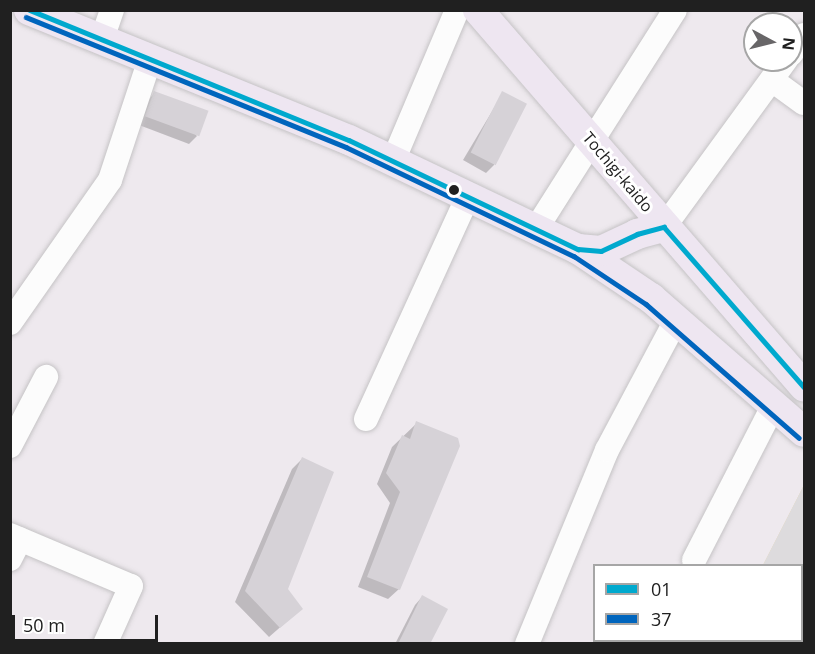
<!DOCTYPE html>
<style>
body{margin:0}
#map{position:relative;width:815px;height:654px;overflow:hidden;background:#eee9ee;font-family:"Open Sans",sans-serif}
div>[style]{position:absolute}
[style*='--x']{left:calc(var(--x)*1px);top:calc(var(--y)*1px);width:calc(var(--w)*1px);rotate:calc(var(--a)*1deg)}
.pitch>*{inset:0;background:#eadab0}
.parking>*{inset:0;background:#dddbdd}
.shadow>*{inset:0;background:#0003;transform-origin:0 0}
.building>*{inset:0;background:#d6d2d7;transform-origin:0 0}
.roads{filter:drop-shadow(0 0 2px #c5c3c5) drop-shadow(0 0 2px #c5c3c5)}
.minor>*{height:24px;margin:-12px;padding:0 12px;transform-origin:12px;border-radius:12px;background:#fcfcfc}
.major>*{height:30px;margin:-15px;padding:0 15px;transform-origin:15px;border-radius:15px;background:#eee6f1}
.bus-1>*{height:4.5px;margin:-2.25px;padding:0 2.25px;transform-origin:2.25px;border-radius:2.25px;background:#00a9ce}
.bus-2>*{height:4.5px;margin:-2.25px;padding:0 2.25px;transform-origin:2.25px;border-radius:2.25px;background:#0065bd}
.dots>*{width:16px;height:16px;translate:-50% -50%;box-sizing:border-box;border:3px solid #fff;border-radius:50%}
span{translate:-50% -50%;white-space:nowrap;text-align:center;line-height:1.15;-webkit-text-stroke:6px #fff;paint-order:stroke}
.street-label{font-size:16px;color:#202020}
.frame{position:absolute;inset:0;border:12px solid #202020;pointer-events:none}
.legend{position:absolute;left:593px;top:564px;width:210px;height:78px;box-sizing:border-box;background:#fff;border:2px solid #a6a6a6;margin:0;padding:8px 10px;list-style:none;font-size:18px;color:#202020}
.legend li{display:flex;align-items:center;gap:12px;height:30px}
.legend b{width:30px;border:2px solid #a6a6a6}
.north{position:absolute;left:743px;top:12px;width:60px;height:60px;box-sizing:border-box;background:#fff;border:2px solid #a6a6a6;border-radius:50%;rotate:97deg;font-size:16px;font-weight:700;line-height:24px;text-align:center;color:#202020}
.north::after{content:'';display:block;margin:auto;width:21px;height:27px;background:#686668;clip-path:polygon(50% 0,100% 100%,50% 72%,0 100%)}
.scale{position:absolute;left:12px;top:615px;width:146px;height:27px;box-sizing:border-box;border:3px solid #202020;border-top:0;padding-left:8px;font-size:18px;line-height:21px;white-space:nowrap;color:#202020;-webkit-text-stroke:4px #fff;paint-order:stroke}
</style>
<div id="map">
<div class="pitch">
<i style="clip-path:polygon(804px 485px,804px 643px,612px 644px,802px 640px,802px 566px,763px 565px)"></i>
</div>
<div class="parking">
<i style="clip-path:polygon(804px 485px,804px 643px,802px 644px,796px 641px,802px 640px,802px 566px,763px 565px)"></i>
</div>
<div class="shadow">
<i style="clip-path:polygon(155px 93px,197px 136px,189px 144px,139px 125px,147px 101px)"></i>
<i style="clip-path:polygon(503px 93px,494px 165px,486px 173px,463px 160px)"></i>
<i style="clip-path:polygon(417px 423px,399px 589px,388px 599px,358px 587px,390px 503px,377px 484px,392px 447px)"></i>
<i style="clip-path:polygon(302px 459px,286px 589px,301px 609px,269px 637px,235px 602px,292px 469px)"></i>
<i style="clip-path:polygon(422px 597px,428px 644px,395px 644px,415px 605px)"></i>
<i style="left:632px;top:640px;width:160px;height:16px"></i>
</div>
<div class="building">
<i style="left:154px;top:91px;width:58px;height:27px;rotate:20deg"></i>
<i style="left:502px;top:91px;width:28px;height:69px;rotate:27deg"></i>
<i style="clip-path:polygon(416px 421px,458px 438px,460px 446px,400px 590px,367px 577px,400px 492px,386px 473px,402px 435px,410px 439px)"></i>
<i style="clip-path:polygon(302px 457px,334px 472px,288px 589px,303px 609px,280px 628px,245px 591px)"></i>
<i style="clip-path:polygon(422px 595px,448px 609px,430px 644px,398px 644px)"></i>
</div>
<div class="roads">
<div class="minor">
<i style="--x:102;--y:39;--w:31;--a:-71"></i>
<i style="--x:791;--y:54;--w:23;--a:-56"></i>
<i style="--x:772;--y:80;--w:39;--a:36"></i>
<i style="--x:393;--y:161;--w:164;--a:-67"></i>
<i style="--x:664;--y:227;--w:207;--a:-53.9"></i>
<i style="--x:536;--y:229;--w:259;--a:-57.6"></i>
<i style="--x:10;--y:323;--w:174;--a:-55"></i>
<i style="--x:110;--y:180;--w:127;--a:-71.7"></i>
<i style="--x:366;--y:419;--w:245;--a:-65.4"></i>
<i style="--x:10;--y:446;--w:78;--a:-62.4"></i>
<i style="--x:10;--y:535;--w:131;--a:22.9"></i>
<i style="--x:131;--y:586;--w:64;--a:114.1"></i>
<i style="--x:10;--y:559;--w:22;--a:-63"></i>
<i style="--x:694;--y:560;--w:173;--a:-62.8"></i>
<i style="--x:527;--y:644;--w:210;--a:-67.6"></i>
<i style="--x:607;--y:450;--w:147;--a:-62"></i>
</div>
<div class="major">
<i style="--x:29;--y:10;--w:345;--a:22.1"></i>
<i style="--x:349;--y:140;--w:254;--a:25.5"></i>
<i style="--x:578;--y:249;--w:88;--a:33.9"></i>
<i style="--x:651;--y:298;--w:203;--a:41.2"></i>
<i style="--x:478;--y:10;--w:498;--a:49.1"></i>
<i style="--x:578;--y:249;--w:23;--a:5"></i>
<i style="--x:601;--y:251;--w:40;--a:-25"></i>
<i style="--x:637;--y:234;--w:28;--a:-15"></i>
</div>
</div>
<div class="bus-1">
<i style="--x:30;--y:10;--w:344;--a:22.2"></i>
<i style="--x:349;--y:140;--w:254;--a:25.5"></i>
<i style="--x:578;--y:249;--w:23;--a:5"></i>
<i style="--x:601;--y:251;--w:40;--a:-25"></i>
<i style="--x:637;--y:234;--w:28;--a:-15"></i>
<i style="--x:664;--y:227;--w:213;--a:48.8"></i>
</div>
<div class="bus-2">
<i style="--x:26;--y:17;--w:345;--a:22.1"></i>
<i style="--x:346;--y:147;--w:253;--a:25.6"></i>
<i style="--x:574;--y:256;--w:87;--a:33.7"></i>
<i style="--x:646;--y:304;--w:203;--a:41.2"></i>
</div>
<div class="dots">
<i style="left:454px;top:190px;background:#202020"></i>
</div>
<div class="street-label">
<span style="left:618px;top:172px;rotate:50deg">Tochigi-kaido</span>
</div>
<div class="frame"></div>
<ul class="legend">
<li><b style="height:8px;background:#00a9ce"></b>01</li>
<li><b style="height:8px;background:#0065bd"></b>37</li>
</ul>
<div class="north">N</div>
<div class="scale">50 m</div>
</div>
